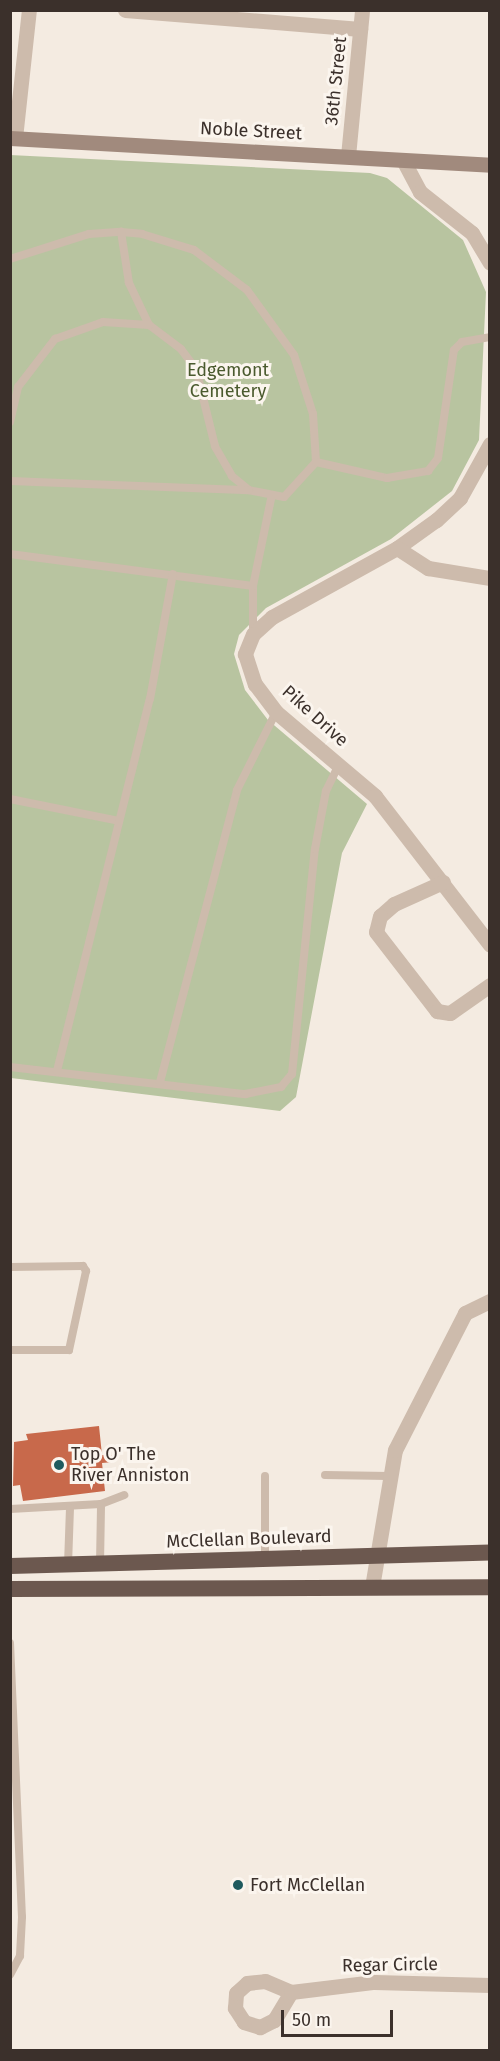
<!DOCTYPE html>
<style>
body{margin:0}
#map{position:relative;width:500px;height:2061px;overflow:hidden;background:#f4ebe1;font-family:"Fira Sans",sans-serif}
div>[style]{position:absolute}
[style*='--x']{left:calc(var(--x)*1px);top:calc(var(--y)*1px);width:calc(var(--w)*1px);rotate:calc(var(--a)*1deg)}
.green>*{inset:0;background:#b8c4a0}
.building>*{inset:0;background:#c8694b}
.service>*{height:8px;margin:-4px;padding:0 4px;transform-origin:4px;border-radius:4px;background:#cdbbac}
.minor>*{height:15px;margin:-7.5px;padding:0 7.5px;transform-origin:7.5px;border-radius:7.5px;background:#cdbbac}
.secondary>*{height:15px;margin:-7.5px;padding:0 7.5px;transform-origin:7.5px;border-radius:7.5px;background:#a18a7d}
.trunk>*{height:16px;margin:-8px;padding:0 8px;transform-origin:8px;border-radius:8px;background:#6c584f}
.dots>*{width:16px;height:16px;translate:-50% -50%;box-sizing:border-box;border:3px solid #fbf5ee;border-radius:50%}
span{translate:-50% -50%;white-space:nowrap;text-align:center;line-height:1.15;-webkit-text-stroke:6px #fbf5ee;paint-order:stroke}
.street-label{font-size:18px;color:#3b302b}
.park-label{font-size:18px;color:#4a5a2e}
.poi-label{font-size:18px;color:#3b302b}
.left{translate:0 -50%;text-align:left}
.frame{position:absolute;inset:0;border:12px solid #3b302b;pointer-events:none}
.scale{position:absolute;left:281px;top:2010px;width:112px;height:27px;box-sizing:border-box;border:3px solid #3b302b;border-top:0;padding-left:8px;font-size:18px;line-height:21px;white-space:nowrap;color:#3b302b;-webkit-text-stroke:4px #fbf5ee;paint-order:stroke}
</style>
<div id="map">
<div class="green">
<i style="clip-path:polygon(10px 155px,370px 173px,387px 178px,463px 240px,486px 292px,479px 440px,452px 491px,391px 539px,266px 608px,239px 635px,234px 654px,245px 690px,268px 720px,367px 804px,342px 853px,296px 1097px,280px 1111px,11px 1078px)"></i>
</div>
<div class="building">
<i style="clip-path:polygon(99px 1426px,102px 1455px,112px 1455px,113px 1462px,102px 1463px,105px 1491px,23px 1501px,20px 1485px,13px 1486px,14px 1442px,28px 1440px,26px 1434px)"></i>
</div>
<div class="service">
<i style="--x:10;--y:259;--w:83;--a:-17.6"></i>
<i style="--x:89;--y:234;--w:32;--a:-4"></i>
<i style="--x:121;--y:232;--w:21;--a:5"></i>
<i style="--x:142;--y:234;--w:54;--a:17.1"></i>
<i style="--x:194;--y:250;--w:66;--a:37"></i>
<i style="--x:247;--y:290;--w:80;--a:54.1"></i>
<i style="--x:294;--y:355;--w:62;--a:72.1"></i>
<i style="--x:313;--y:414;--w:48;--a:86.4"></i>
<i style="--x:316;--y:462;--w:47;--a:132.4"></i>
<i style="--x:284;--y:497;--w:36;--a:-169"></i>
<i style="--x:249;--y:490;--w:22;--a:-141"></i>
<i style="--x:232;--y:476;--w:34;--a:-120"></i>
<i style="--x:215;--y:446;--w:79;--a:-103.9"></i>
<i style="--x:196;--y:369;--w:25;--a:-127"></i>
<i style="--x:181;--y:349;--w:40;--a:-143"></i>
<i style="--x:149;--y:325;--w:47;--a:-115.5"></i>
<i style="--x:129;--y:283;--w:52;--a:-98.9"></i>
<i style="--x:10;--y:422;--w:36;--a:-77"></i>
<i style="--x:18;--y:387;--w:61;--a:-52.4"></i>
<i style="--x:55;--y:339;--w:51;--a:-19.5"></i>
<i style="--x:103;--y:322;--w:46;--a:3.7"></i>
<i style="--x:316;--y:462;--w:73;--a:12.7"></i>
<i style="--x:387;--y:478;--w:42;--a:-9.7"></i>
<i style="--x:428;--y:471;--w:16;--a:-52"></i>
<i style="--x:438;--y:458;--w:109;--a:-81.6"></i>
<i style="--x:454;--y:350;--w:11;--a:-45"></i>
<i style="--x:462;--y:342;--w:28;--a:-10"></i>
<i style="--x:10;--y:481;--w:239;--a:2.2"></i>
<i style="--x:10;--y:554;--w:245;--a:7.5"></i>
<i style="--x:253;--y:633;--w:47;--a:-90"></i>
<i style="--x:253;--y:586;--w:89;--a:-78.3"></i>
<i style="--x:10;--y:799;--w:111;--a:11.4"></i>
<i style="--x:10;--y:1067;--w:237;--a:6.6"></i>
<i style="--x:245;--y:1094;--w:37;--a:-11"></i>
<i style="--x:281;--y:1087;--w:17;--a:-50"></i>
<i style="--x:292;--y:1074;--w:226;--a:-84.2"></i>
<i style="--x:315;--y:849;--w:59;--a:-79.3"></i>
<i style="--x:326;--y:791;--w:30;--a:-64"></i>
<i style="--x:57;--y:1071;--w:383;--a:-76"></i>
<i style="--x:150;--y:699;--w:127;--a:-79.6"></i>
<i style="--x:160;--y:1082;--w:302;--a:-75.2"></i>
<i style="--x:237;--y:790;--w:87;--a:-63.4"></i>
<i style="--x:10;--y:1267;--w:73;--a:-0.8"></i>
<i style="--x:83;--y:1266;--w:6;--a:59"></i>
<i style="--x:86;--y:1271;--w:81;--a:102.1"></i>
<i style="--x:69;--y:1350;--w:59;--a:180"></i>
<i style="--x:325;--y:1475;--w:64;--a:0.9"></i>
<i style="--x:10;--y:1509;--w:91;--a:-3.1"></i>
<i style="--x:101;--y:1504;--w:25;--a:-21"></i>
<i style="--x:265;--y:1558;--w:82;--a:-90"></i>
<i style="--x:100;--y:1564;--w:60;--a:-89"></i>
<i style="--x:68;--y:1565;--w:57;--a:-88"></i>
<i style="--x:10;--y:1643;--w:274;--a:87.5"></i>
<i style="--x:22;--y:1917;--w:39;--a:93"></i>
<i style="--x:20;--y:1956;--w:21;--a:118"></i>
</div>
<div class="minor">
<i style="--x:125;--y:10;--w:236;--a:4.6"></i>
<i style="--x:15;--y:138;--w:129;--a:-83.8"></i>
<i style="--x:348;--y:156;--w:147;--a:-84.5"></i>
<i style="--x:403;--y:160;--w:36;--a:62"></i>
<i style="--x:420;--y:192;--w:66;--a:38.3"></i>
<i style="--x:472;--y:233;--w:35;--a:59"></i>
<i style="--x:490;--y:444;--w:62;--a:119.1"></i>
<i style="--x:460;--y:498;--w:33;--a:137"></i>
<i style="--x:436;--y:520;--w:48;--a:144.3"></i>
<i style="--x:397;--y:548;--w:143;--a:151.1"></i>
<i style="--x:272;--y:617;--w:25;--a:138"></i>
<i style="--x:253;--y:634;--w:22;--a:112"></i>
<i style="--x:245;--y:654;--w:32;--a:72"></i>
<i style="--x:255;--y:684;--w:35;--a:53"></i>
<i style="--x:276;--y:712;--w:130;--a:40.3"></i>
<i style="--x:375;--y:796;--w:188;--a:52.3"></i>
<i style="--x:397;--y:548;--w:37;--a:33"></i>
<i style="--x:428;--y:568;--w:63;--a:9.2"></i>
<i style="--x:443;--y:882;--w:54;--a:155.8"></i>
<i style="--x:394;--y:904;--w:18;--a:139"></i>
<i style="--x:380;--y:916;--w:16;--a:104"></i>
<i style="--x:376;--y:932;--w:100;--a:52.3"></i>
<i style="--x:437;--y:1011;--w:13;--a:9"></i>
<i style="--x:450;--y:1013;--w:49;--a:-35"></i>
<i style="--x:372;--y:1587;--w:139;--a:-80.5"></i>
<i style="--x:395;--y:1450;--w:154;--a:-62.9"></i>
<i style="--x:465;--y:1313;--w:28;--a:-26"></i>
<i style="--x:265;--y:1981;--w:28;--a:23"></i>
<i style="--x:291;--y:1992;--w:33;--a:121"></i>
<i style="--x:274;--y:2020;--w:16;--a:153"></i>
<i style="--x:260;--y:2027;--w:17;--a:-163"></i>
<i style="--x:244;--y:2022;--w:17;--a:-123"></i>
<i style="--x:235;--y:2008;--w:15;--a:-86"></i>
<i style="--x:236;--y:1993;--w:15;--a:-42"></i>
<i style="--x:247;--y:1983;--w:18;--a:-6"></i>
<i style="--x:291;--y:1992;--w:84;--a:-6.9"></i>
<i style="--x:374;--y:1982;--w:116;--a:1.5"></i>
</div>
<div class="secondary">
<i style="--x:10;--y:138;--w:481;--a:3.2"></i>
</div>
<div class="trunk">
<i style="--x:10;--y:1566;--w:480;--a:-1.6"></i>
<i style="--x:10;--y:1589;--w:480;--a:-0.2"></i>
</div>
<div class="dots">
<i style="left:59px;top:1465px;background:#1f5a5e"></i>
<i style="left:238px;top:1885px;background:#1f5a5e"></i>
</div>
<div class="street-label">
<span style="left:336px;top:81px;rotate:-84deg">36th Street</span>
<span style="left:251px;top:131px;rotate:3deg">Noble Street</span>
<span style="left:315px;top:716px;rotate:42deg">Pike Drive</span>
<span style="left:249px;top:1539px;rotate:-2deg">McClellan Boulevard</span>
<span style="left:390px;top:1965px;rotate:-1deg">Regar Circle</span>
</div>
<div class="park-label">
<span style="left:228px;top:381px">Edgemont<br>Cemetery</span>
</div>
<div class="poi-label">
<span class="left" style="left:71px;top:1465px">Top O' The<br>River Anniston</span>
<span class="left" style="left:250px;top:1885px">Fort McClellan</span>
</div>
<div class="frame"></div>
<div class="scale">50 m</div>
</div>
